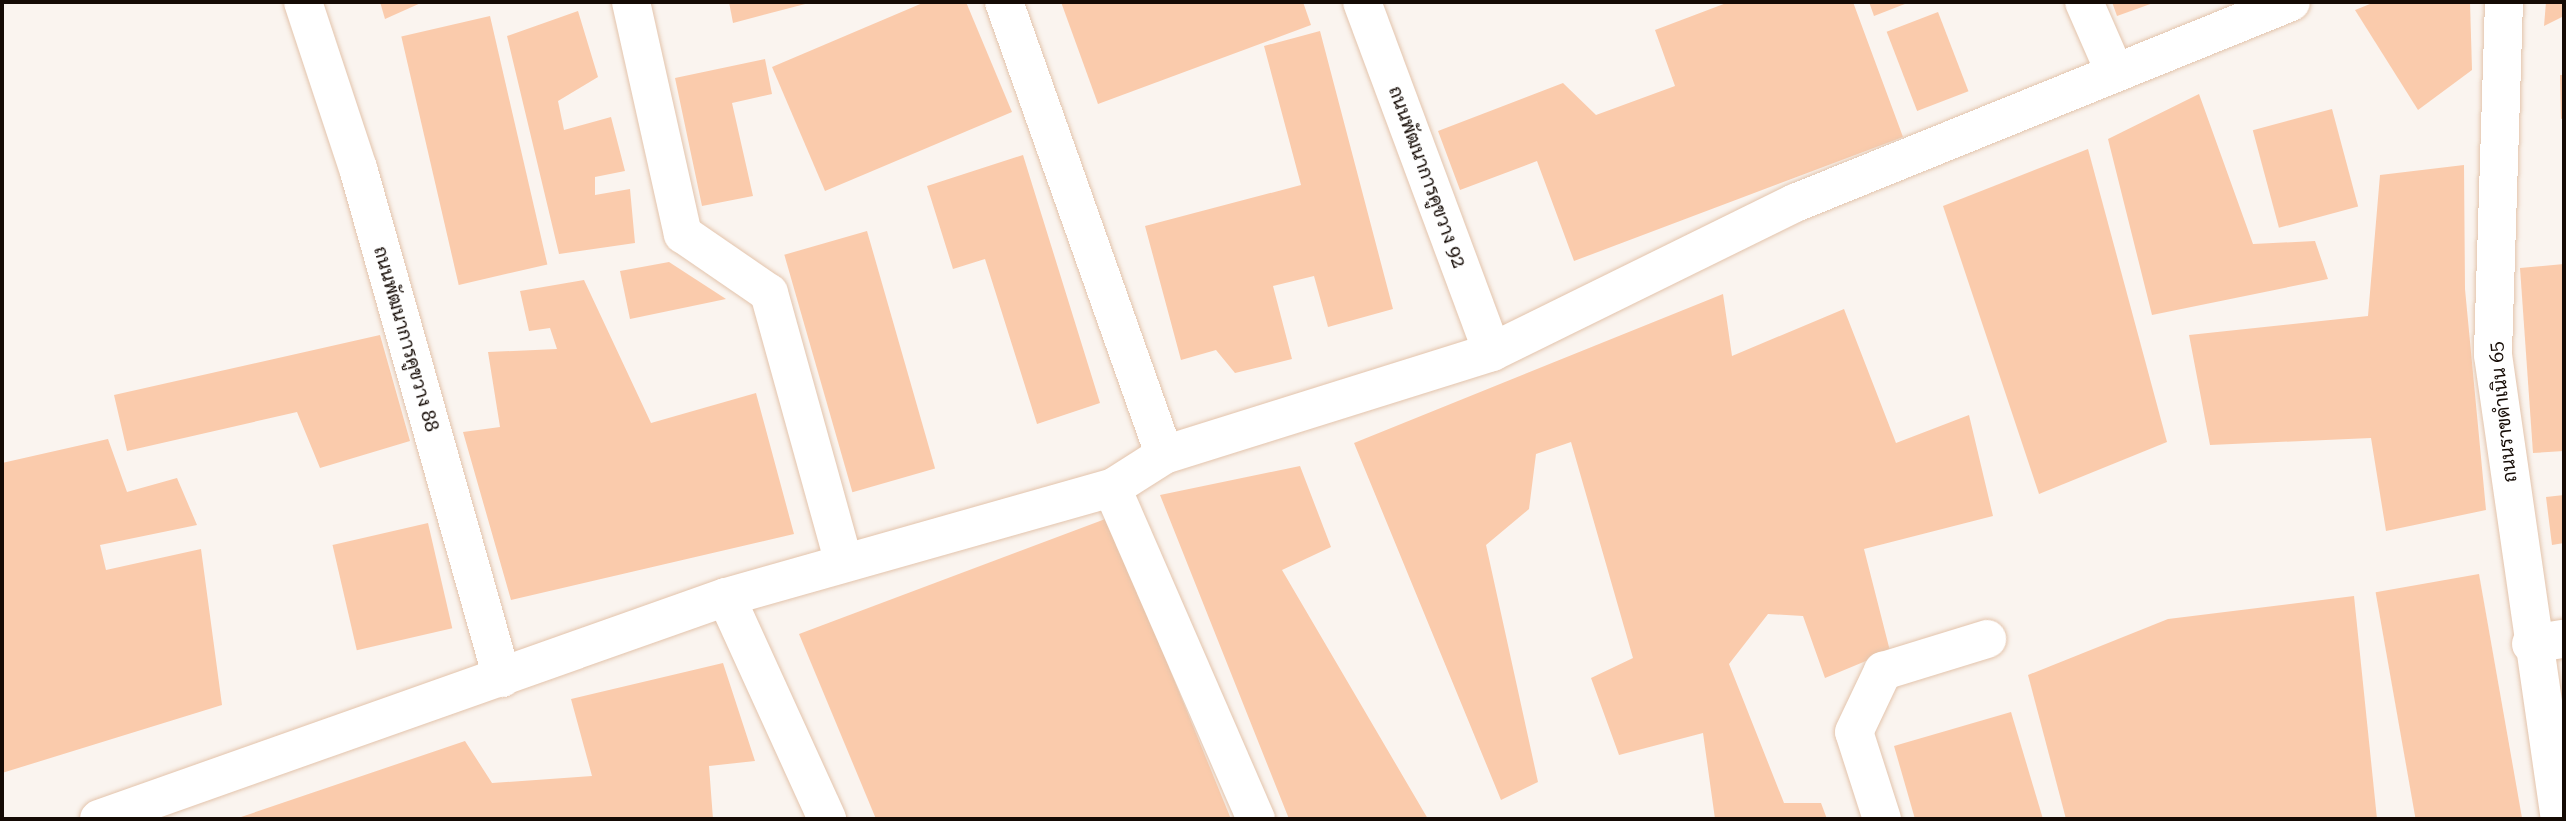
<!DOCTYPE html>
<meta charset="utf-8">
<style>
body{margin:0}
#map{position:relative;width:2566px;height:821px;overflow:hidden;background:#faf4ef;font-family:"Roboto Serif",Sarabun,serif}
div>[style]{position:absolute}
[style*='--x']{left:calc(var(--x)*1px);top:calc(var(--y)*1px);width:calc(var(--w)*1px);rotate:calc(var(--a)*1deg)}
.building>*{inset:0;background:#facbac;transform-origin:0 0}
.roads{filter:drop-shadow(0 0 2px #e3c4ac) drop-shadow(0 0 2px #e3c4ac)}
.minor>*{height:38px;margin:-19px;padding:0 19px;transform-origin:19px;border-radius:19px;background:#fff}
span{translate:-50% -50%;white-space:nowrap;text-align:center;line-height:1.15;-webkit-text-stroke:6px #fff;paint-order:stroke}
.street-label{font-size:19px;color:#140a04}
.frame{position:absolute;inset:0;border:4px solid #140a04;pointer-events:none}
</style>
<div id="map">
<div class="building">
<i style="clip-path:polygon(380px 2px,423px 2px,385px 19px)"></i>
<i style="clip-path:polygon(729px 2px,808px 2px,809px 3px,733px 23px)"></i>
<i style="clip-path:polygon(925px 2px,966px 2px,1012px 112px,825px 191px,772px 67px)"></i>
<i style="clip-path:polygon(1061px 2px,1303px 2px,1311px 25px,1098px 104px)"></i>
<i style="clip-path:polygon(1729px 2px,1853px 2px,1903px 137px,1574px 261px,1537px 161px,1460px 190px,1438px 131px,1563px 83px,1596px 115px,1675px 86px,1655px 30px)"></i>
<i style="clip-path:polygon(1869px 2px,1910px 2px,1874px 16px)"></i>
<i style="clip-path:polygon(2112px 2px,2156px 2px,2117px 16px)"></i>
<i style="clip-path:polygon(2375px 2px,2470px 2px,2472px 70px,2418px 110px,2355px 10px)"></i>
<i style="clip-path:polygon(2546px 2px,2564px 2px,2564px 16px,2544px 26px)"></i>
<i style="clip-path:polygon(578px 11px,598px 77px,558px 101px,564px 130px,611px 117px,625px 171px,595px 177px,595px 195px,630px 189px,635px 243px,559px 254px,507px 36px)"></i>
<i style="left:1938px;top:12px;width:85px;height:55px;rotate:69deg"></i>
<i style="left:490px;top:16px;width:255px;height:91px;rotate:77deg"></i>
<i style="clip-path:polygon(1320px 31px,1393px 309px,1328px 327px,1314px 276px,1273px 286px,1292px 359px,1235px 373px,1216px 350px,1181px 360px,1145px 226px,1301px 185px,1264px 46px)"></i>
<i style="clip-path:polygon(765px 59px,772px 94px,732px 103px,753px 196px,702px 206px,675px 78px)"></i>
<i style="clip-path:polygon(2560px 75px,2564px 75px,2564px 118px,2561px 119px)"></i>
<i style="clip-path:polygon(2199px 94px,2253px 244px,2315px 241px,2328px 279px,2152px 315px,2108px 139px)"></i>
<i style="left:2332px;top:109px;width:101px;height:82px;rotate:75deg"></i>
<i style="clip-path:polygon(2088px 149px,2167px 442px,2039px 494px,1943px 206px)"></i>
<i style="clip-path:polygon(1023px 155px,1100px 403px,1037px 424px,985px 259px,953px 269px,927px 186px)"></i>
<i style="clip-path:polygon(2464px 165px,2465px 289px,2486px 510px,2386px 531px,2371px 438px,2210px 445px,2189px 335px,2368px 316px,2380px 175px)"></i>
<i style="left:867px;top:231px;width:247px;height:86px;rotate:74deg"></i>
<i style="clip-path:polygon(669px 262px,726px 299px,630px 319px,620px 271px)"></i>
<i style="clip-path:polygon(2564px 264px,2564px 451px,2533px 453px,2520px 268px)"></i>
<i style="clip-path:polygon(584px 280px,651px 423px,756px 393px,794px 534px,511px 600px,463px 432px,500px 427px,488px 352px,557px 349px,550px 328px,529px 331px,520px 291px)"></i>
<i style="clip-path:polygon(1723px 294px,1732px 356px,1844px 309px,1896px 443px,1969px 415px,1993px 516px,1864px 549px,1890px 651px,1825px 678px,1803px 616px,1768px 614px,1729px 664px,1784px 803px,1821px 803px,1827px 819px,1715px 819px,1703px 733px,1619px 755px,1591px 678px,1633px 658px,1571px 442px,1536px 454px,1529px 509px,1486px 545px,1538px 782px,1501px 800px,1354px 443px)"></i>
<i style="clip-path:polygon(380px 335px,410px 441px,320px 468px,297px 412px,127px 451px,114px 395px)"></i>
<i style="clip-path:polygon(108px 439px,127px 492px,177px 478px,197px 525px,100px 545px,106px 570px,201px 549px,222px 705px,2px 773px,2px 463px)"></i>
<i style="clip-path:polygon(1300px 466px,1331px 547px,1282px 570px,1428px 819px,1289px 819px,1160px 495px)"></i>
<i style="clip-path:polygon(2564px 495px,2564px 543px,2552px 545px,2546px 497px)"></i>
<i style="clip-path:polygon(1108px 518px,1231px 819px,876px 819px,799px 634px)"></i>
<i style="left:428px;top:523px;width:108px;height:98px;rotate:77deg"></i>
<i style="left:2479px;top:574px;width:248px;height:105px;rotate:80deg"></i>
<i style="clip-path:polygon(2354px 596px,2377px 819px,2066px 819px,2028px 675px,2168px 619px)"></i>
<i style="clip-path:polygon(723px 663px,755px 761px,709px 766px,713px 819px,235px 819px,465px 741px,492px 783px,592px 776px,571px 699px)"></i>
<i style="clip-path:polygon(2011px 712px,2043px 819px,1915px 819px,1894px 746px)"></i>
</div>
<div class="roads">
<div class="minor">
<i style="--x:303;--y:2;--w:175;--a:71.7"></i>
<i style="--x:358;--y:168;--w:530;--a:74.23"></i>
<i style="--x:631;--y:2;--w:238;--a:77.4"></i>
<i style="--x:683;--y:234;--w:104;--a:34.5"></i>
<i style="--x:769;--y:293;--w:276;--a:74.5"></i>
<i style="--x:1004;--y:2;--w:480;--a:70.5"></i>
<i style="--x:1362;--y:2;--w:373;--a:69.6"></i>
<i style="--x:2084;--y:2;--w:77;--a:66.4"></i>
<i style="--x:2504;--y:2;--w:353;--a:91.8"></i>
<i style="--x:2493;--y:355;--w:469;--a:81.8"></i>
<i style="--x:1112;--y:488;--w:361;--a:66.5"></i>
<i style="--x:726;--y:597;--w:244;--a:65.5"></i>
<i style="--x:2531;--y:644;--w:33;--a:-9"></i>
<i style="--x:99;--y:819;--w:665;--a:-19.5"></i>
<i style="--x:726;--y:597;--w:401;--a:-15.8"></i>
<i style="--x:1112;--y:488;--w:62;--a:-32.4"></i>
<i style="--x:1164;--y:455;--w:344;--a:-17.4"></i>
<i style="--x:1492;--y:352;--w:338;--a:-26.2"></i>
<i style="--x:1795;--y:203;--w:535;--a:-22.06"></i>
<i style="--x:1882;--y:819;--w:91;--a:-107.8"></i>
<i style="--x:1854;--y:732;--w:68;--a:-64.6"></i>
<i style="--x:1883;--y:671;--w:109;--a:-17.1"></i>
</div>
</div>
<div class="street-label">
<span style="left:1427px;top:177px;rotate:70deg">ถนนพัฒนาการคูขวาง 92</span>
<span style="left:406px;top:339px;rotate:74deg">ถนนพัฒนาการคูขวาง 88</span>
<span style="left:2503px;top:412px;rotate:-96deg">ถนนราขดำเนิน 65</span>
</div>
<div class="frame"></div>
</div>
